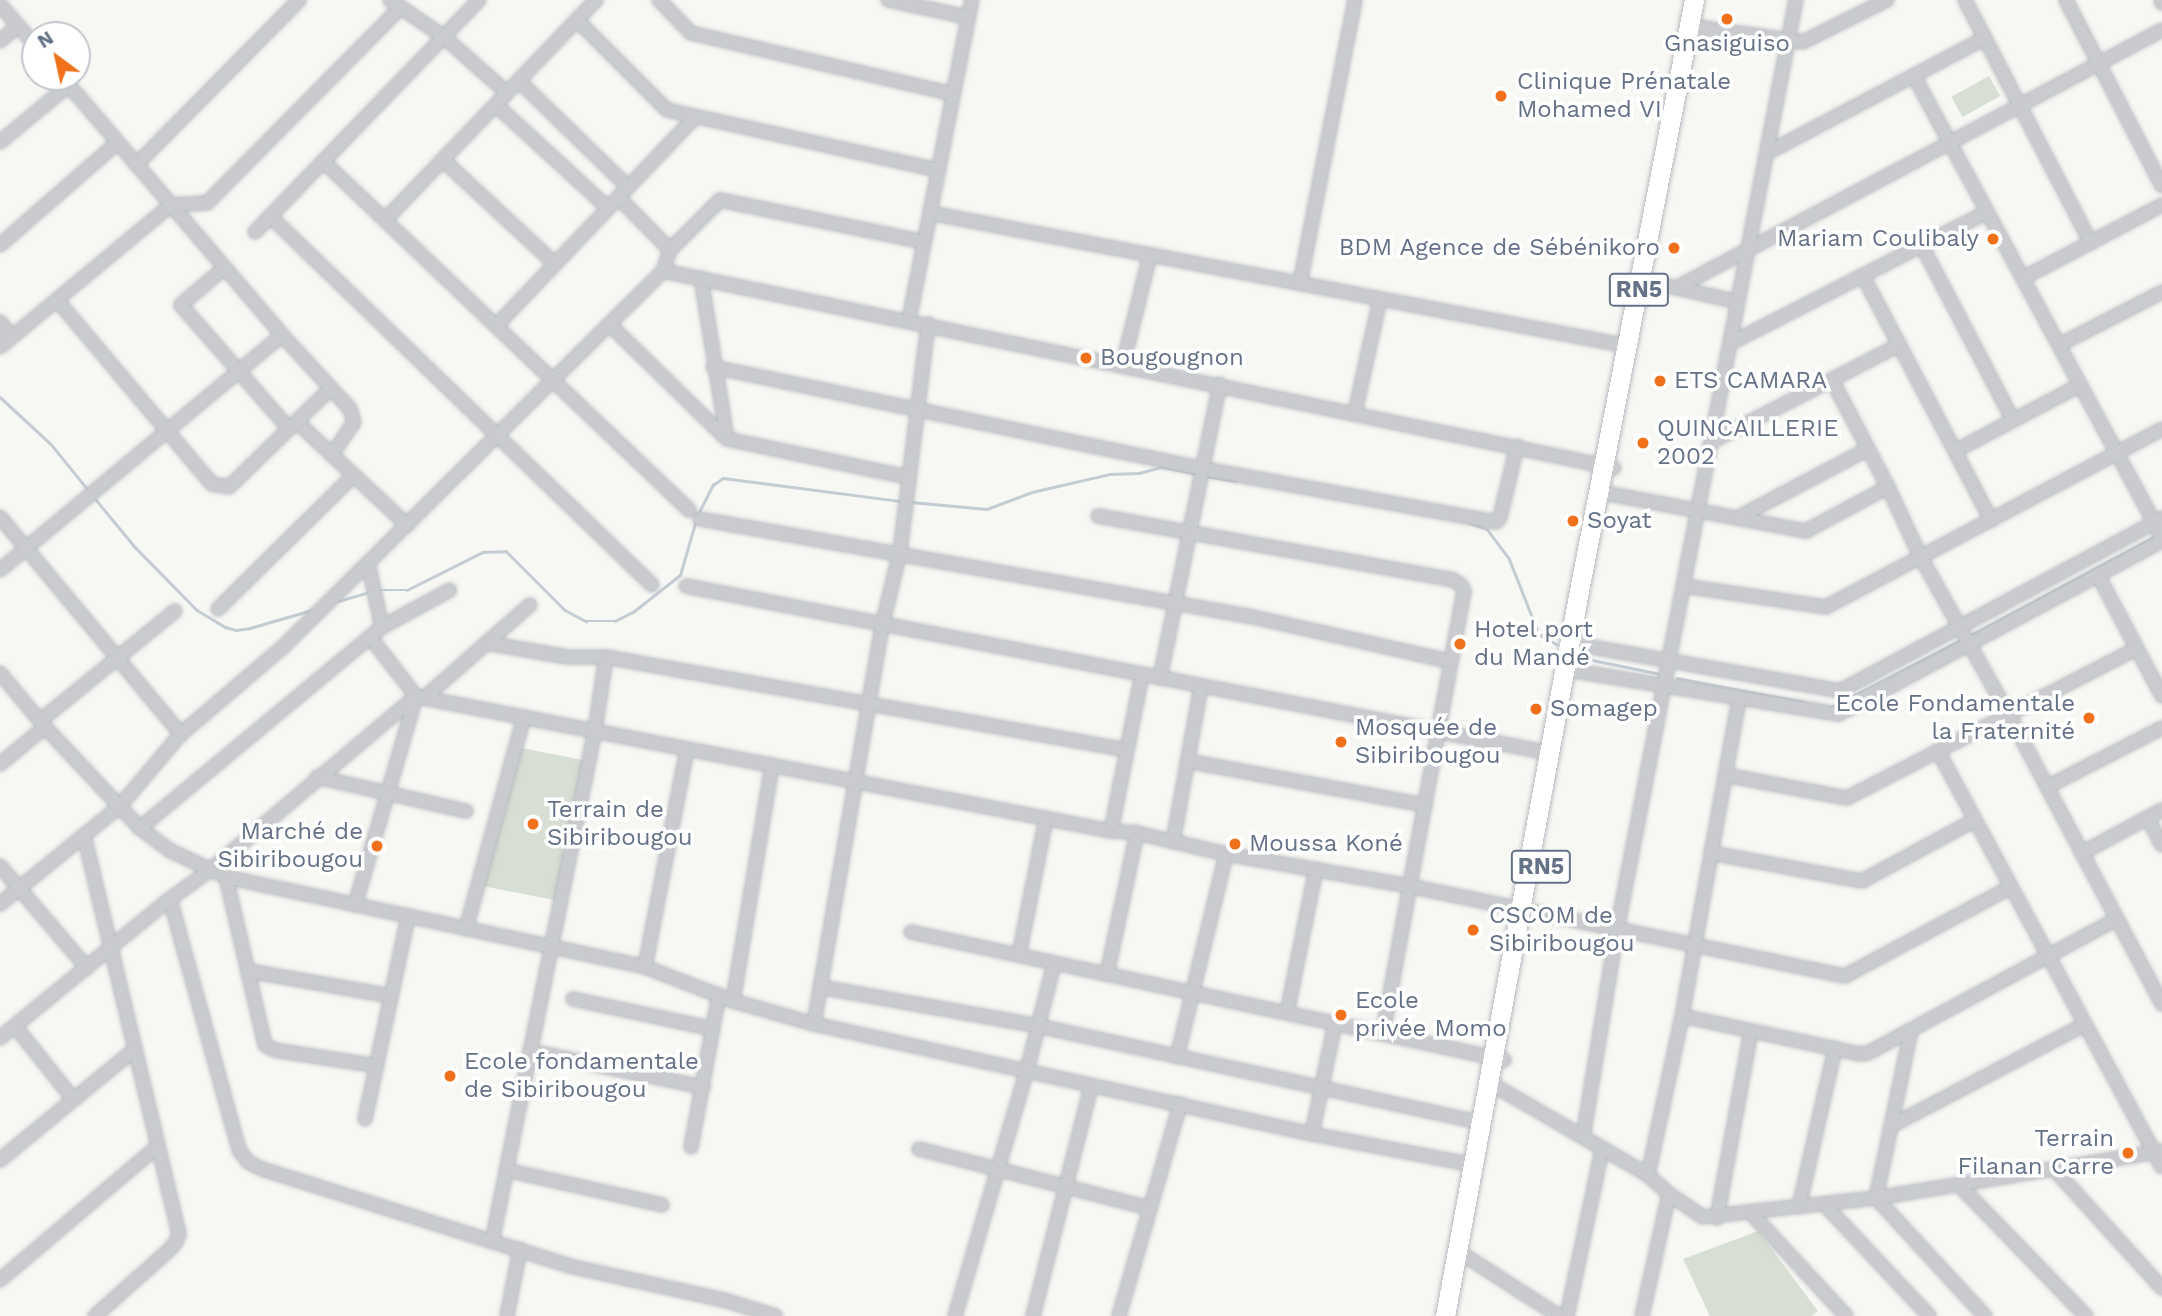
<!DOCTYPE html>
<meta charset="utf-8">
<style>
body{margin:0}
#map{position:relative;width:2162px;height:1316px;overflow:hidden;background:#f7f7f4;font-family:"Work Sans",sans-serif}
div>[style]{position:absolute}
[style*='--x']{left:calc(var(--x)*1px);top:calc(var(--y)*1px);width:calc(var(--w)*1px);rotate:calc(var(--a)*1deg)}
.green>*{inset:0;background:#d7dfd4;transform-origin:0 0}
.stream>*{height:2.5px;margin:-1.25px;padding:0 1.25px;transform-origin:1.25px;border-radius:1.25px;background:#c4ccd3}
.roads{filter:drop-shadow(0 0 2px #b8bbbf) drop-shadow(0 0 2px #b8bbbf)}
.minor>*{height:12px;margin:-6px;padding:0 6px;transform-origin:6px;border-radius:6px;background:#c9cbcf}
.highway>*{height:19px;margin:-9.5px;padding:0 9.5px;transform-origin:9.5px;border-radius:9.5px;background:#fff}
.dots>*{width:19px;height:19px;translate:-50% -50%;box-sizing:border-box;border:4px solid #fff;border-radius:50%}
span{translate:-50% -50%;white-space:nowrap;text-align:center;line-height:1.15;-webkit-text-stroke:7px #fff;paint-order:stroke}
.shield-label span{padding:2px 5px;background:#fff;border:2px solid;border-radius:5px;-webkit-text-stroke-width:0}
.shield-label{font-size:23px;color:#647187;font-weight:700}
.poi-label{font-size:24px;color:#647187}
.left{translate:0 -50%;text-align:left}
.right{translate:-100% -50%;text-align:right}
.north{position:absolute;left:21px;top:21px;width:70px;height:70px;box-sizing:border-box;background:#fff;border:2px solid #c1c6cf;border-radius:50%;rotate:327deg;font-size:19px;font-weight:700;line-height:28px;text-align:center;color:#647187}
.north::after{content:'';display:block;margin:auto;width:24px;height:32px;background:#f0701b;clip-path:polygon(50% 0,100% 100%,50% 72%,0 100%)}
</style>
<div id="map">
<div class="green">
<i style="left:1989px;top:76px;width:23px;height:43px;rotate:61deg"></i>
<i style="left:511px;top:746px;width:76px;height:143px;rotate:11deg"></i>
<i style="clip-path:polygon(1758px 1231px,1818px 1311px,1812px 1316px,1710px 1316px,1683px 1259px)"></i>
</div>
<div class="stream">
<i style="--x:0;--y:397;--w:69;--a:42.7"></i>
<i style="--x:51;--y:444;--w:60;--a:51"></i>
<i style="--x:1205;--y:476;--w:31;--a:9"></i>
<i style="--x:93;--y:496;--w:66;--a:50.5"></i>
<i style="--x:135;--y:547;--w:88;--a:45.5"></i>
<i style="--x:197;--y:610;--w:33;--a:31"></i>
<i style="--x:225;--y:627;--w:11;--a:15"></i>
<i style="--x:236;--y:630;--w:14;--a:-8"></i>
<i style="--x:250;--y:628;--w:65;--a:-16.2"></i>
<i style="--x:911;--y:502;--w:76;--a:5.3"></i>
<i style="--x:987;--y:509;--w:48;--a:-20.7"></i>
<i style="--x:1032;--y:492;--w:80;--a:-13"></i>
<i style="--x:1110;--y:474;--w:29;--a:-2"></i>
<i style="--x:1139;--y:473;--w:24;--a:-15"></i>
<i style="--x:1162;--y:467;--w:37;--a:11"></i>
<i style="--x:698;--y:514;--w:33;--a:-63"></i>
<i style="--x:713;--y:485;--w:12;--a:-35"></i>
<i style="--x:723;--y:478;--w:179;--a:7.4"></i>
<i style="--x:1470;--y:523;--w:18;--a:19"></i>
<i style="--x:1487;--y:529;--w:36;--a:53"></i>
<i style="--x:1509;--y:558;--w:82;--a:68.5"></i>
<i style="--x:1539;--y:634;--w:20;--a:30"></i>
<i style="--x:378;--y:590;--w:29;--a:0"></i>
<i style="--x:407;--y:590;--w:85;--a:-26.6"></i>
<i style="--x:483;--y:552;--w:23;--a:-2"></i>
<i style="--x:506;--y:551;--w:83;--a:45"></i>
<i style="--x:565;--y:610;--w:24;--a:28"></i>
<i style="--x:586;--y:621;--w:29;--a:0"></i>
<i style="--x:615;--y:621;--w:20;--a:-27"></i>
<i style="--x:633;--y:612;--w:60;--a:-38.2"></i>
<i style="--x:680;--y:575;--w:57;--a:-73.8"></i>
<i style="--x:338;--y:601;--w:29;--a:-16"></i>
<i style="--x:1971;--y:635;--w:208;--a:-28.2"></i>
<i style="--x:1592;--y:660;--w:70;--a:11.5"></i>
<i style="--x:1677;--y:678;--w:129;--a:10.7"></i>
<i style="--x:1831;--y:707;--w:145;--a:-27.4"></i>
</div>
<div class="roads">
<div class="minor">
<i style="--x:390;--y:0;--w:65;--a:34.4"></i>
<i style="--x:444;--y:37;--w:84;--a:41.6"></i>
<i style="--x:659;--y:0;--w:46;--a:45.9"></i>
<i style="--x:691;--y:33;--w:269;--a:13.1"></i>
<i style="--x:888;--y:0;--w:82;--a:12"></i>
<i style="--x:1965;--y:0;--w:274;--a:62.6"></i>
<i style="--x:2066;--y:0;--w:209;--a:62.7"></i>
<i style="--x:2161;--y:0;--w:3;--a:72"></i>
<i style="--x:0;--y:5;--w:53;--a:48.8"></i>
<i style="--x:577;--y:20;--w:127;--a:45"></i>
<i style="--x:667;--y:110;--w:278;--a:12.5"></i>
<i style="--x:1689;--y:26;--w:115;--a:8"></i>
<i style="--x:1803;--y:42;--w:94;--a:-26.6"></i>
<i style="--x:0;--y:41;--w:23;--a:-40"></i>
<i style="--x:1914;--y:76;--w:523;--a:61.72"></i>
<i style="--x:62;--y:77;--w:339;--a:49.5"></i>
<i style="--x:282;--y:335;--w:100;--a:47.4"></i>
<i style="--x:350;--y:409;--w:14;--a:73"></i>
<i style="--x:354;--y:422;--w:40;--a:124"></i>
<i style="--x:519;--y:81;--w:152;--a:44.2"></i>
<i style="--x:496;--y:105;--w:152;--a:42.6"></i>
<i style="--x:0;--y:142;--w:89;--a:-39.6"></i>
<i style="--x:1767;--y:153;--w:246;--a:-27.8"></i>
<i style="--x:443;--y:160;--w:153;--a:42.9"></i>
<i style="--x:323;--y:161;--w:506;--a:43.64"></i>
<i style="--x:136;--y:165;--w:232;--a:-45.3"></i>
<i style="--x:618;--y:197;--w:74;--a:45.5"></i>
<i style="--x:930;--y:213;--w:711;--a:10.79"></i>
<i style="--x:270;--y:216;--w:531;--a:44.01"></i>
<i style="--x:385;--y:220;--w:305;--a:-46.2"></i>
<i style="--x:255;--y:232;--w:322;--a:-46"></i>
<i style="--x:0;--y:245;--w:155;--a:-41.1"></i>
<i style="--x:1922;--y:246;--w:196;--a:62.4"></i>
<i style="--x:224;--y:268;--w:57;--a:139.3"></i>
<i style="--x:181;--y:305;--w:164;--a:48.9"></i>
<i style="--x:663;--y:271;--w:971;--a:11.7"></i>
<i style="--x:1863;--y:276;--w:276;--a:62.3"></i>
<i style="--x:701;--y:278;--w:163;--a:80.8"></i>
<i style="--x:2023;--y:278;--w:157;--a:-27.7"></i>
<i style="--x:1651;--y:282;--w:89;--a:12.9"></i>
<i style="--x:1300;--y:283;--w:288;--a:-79"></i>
<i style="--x:1676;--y:288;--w:550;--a:-27.96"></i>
<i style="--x:57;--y:300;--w:241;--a:49.9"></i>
<i style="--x:212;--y:484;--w:17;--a:10"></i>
<i style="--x:229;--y:487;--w:142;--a:-44.1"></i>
<i style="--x:909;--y:320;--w:326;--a:-78.9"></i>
<i style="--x:0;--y:322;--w:19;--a:51"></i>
<i style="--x:609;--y:324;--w:165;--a:44.3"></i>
<i style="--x:727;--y:439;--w:184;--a:11.9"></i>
<i style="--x:496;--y:326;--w:287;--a:-46.4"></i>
<i style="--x:1731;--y:343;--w:288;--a:-27.1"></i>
<i style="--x:2059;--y:345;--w:116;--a:-27.2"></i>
<i style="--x:0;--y:347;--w:222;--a:-39.7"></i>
<i style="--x:171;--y:205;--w:36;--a:-3"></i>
<i style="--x:207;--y:203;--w:273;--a:-45.3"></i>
<i style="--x:1123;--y:364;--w:112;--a:-76.1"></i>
<i style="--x:713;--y:367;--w:501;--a:11.74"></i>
<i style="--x:1204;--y:469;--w:297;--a:10.3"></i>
<i style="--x:1496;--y:522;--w:6;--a:-51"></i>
<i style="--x:1500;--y:517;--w:73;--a:-76.5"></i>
<i style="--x:1832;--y:380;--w:121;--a:62.4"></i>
<i style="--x:1888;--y:487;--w:76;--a:65.1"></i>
<i style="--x:1920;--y:556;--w:182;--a:60.8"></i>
<i style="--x:2009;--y:715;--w:327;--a:62.1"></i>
<i style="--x:1355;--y:412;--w:116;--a:-77.5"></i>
<i style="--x:297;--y:422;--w:151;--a:43.1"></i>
<i style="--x:1711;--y:442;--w:212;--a:-27.3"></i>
<i style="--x:1955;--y:451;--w:141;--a:-27.8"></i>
<i style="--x:1599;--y:492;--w:211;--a:10.7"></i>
<i style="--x:1806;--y:531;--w:93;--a:-28.2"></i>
<i style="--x:1098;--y:516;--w:361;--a:10.2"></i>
<i style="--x:1453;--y:580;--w:9;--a:32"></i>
<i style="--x:1461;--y:585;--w:7;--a:63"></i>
<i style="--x:1464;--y:591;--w:450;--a:100.4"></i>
<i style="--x:0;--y:517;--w:283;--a:50.2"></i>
<i style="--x:1739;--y:517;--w:146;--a:-27.8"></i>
<i style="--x:700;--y:519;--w:562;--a:10.05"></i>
<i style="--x:1253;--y:617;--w:201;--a:12.7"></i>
<i style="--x:368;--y:563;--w:66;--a:77.7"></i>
<i style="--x:0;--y:570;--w:367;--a:-39.8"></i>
<i style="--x:2098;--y:575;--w:137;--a:62.1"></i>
<i style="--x:686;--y:586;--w:880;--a:10.94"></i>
<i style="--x:1684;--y:586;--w:144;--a:8.4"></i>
<i style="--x:1826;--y:607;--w:380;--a:-27.9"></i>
<i style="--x:218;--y:609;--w:191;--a:-44.6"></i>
<i style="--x:370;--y:637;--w:75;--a:52.1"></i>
<i style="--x:416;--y:696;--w:8;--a:14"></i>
<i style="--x:424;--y:698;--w:700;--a:10.96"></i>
<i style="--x:1111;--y:831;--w:26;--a:4"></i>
<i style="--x:1137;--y:833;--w:91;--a:13.3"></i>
<i style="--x:1226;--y:854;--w:186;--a:9.9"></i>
<i style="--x:1409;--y:886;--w:445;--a:11.7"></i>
<i style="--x:1845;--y:976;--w:188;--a:-28.2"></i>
<i style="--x:486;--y:643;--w:83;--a:9.7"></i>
<i style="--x:568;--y:657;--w:38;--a:0"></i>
<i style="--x:606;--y:657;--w:529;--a:10.12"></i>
<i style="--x:1580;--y:645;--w:264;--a:10"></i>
<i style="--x:1840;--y:691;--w:366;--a:-28.2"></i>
<i style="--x:1575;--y:671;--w:267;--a:9.3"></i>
<i style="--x:1839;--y:714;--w:366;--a:-28.2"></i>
<i style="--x:0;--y:673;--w:70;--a:50.2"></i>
<i style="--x:45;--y:727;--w:139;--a:46.8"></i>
<i style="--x:140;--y:828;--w:39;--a:37"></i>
<i style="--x:171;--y:851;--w:61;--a:25.3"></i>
<i style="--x:226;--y:877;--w:429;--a:12.1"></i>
<i style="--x:645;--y:967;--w:94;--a:21.1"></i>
<i style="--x:733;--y:1001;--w:84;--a:15.9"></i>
<i style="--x:814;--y:1024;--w:510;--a:12.46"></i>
<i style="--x:1312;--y:1134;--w:165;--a:10.8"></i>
<i style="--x:1160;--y:678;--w:300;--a:-78.5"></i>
<i style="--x:424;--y:698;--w:141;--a:-41.3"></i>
<i style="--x:40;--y:721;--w:174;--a:-39.2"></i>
<i style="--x:1938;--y:751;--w:472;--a:61.7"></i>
<i style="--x:1187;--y:761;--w:242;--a:10.5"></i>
<i style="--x:0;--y:764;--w:58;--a:-39.4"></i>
<i style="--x:1725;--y:775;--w:124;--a:10.7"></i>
<i style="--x:1847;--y:798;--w:326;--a:-27.3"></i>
<i style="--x:317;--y:777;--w:153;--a:12.9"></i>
<i style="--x:2047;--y:787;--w:129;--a:-27.2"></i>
<i style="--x:2148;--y:818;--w:30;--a:63"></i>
<i style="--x:140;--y:828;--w:315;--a:-39.7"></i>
<i style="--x:382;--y:627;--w:77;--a:-28.6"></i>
<i style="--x:1111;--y:831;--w:159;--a:-78.8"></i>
<i style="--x:84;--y:835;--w:410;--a:76.6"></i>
<i style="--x:179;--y:1234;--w:9;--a:111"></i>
<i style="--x:176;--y:1242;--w:12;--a:132"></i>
<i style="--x:168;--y:1251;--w:98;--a:138.3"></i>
<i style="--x:1173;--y:842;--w:158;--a:-79.8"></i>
<i style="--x:1711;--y:853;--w:154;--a:10.5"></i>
<i style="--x:1862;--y:881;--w:128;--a:-28.4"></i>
<i style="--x:2082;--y:853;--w:91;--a:-28.3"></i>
<i style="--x:0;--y:866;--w:134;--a:49.5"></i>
<i style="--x:226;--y:877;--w:172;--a:76.9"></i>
<i style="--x:265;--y:1045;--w:10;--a:29"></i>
<i style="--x:274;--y:1050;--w:104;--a:8.8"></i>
<i style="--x:170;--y:899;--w:260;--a:74.6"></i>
<i style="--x:239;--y:1150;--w:15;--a:53"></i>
<i style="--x:248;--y:1162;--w:16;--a:27"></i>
<i style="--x:262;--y:1169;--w:322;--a:17.5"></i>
<i style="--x:569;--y:1266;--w:159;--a:12.4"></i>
<i style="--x:724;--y:1300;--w:54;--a:17.1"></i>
<i style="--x:0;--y:904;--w:154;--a:-39.2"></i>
<i style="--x:119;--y:807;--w:96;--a:-49.7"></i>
<i style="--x:181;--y:734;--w:134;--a:-40.5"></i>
<i style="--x:283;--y:647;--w:535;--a:-44.7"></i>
<i style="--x:663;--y:271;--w:22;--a:-72"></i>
<i style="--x:670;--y:250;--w:71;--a:-45"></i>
<i style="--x:720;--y:200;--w:208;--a:11.6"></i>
<i style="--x:355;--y:905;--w:218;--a:-73.7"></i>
<i style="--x:466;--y:929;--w:220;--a:-74.7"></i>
<i style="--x:911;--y:932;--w:607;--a:12.18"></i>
<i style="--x:1019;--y:955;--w:139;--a:-78.8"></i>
<i style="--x:645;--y:967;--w:222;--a:-79.1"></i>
<i style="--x:249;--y:971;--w:144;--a:10"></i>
<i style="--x:1107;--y:974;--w:144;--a:-78"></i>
<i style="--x:820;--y:987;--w:221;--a:10.1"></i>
<i style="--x:1038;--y:1026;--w:454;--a:12.3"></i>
<i style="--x:573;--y:999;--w:143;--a:12.1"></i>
<i style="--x:733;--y:1001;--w:239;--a:-80.6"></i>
<i style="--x:1287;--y:1013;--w:147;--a:-78.6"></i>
<i style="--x:1682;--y:1016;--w:181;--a:12.1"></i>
<i style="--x:1859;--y:1054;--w:9;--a:-6"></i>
<i style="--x:1868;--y:1053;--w:283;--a:-28.3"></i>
<i style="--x:814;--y:1024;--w:404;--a:-80.3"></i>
<i style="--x:882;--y:626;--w:76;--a:-76.3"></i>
<i style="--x:900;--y:552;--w:230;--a:-83"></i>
<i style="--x:15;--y:1026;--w:93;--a:51.5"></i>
<i style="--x:0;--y:1038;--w:220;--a:-39.3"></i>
<i style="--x:170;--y:899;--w:48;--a:-35.7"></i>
<i style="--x:209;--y:871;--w:271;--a:-40.2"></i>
<i style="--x:530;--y:1051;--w:177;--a:11.8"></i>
<i style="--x:1177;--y:1057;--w:209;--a:-76.4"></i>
<i style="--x:1490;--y:1083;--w:183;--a:30.2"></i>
<i style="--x:1648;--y:1175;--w:28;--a:42"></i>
<i style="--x:1669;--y:1194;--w:41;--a:34.1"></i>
<i style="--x:1703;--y:1217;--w:174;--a:-6.3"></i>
<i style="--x:1876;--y:1198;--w:290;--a:-9.3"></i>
<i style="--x:365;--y:1119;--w:208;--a:-78"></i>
<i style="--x:1891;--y:1126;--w:219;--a:-27.7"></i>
<i style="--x:1312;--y:1134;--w:113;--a:-78.3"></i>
<i style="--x:1583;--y:1137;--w:210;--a:-80.7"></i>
<i style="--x:1617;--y:930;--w:947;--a:-79.11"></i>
<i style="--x:691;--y:1147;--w:155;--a:-79.6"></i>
<i style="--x:919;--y:1149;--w:237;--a:14.4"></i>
<i style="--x:0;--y:1160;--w:175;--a:-39.4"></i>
<i style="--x:2054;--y:1169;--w:161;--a:47.8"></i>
<i style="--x:506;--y:1170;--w:160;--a:12.6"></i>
<i style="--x:1648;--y:1175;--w:163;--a:-77.9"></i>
<i style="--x:1682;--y:1016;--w:322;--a:-79.8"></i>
<i style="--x:1960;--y:1186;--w:181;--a:45.9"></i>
<i style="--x:1876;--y:1198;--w:171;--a:-78.2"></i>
<i style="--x:1876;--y:1198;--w:161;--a:47.3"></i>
<i style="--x:1824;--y:1204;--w:154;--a:46.8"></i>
<i style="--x:1799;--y:1207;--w:163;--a:-77.2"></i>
<i style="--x:1751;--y:1213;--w:140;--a:47.3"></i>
<i style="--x:1717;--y:1218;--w:190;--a:-79.7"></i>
<i style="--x:492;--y:1242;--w:522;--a:-78.63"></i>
<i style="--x:595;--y:730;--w:74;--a:-81.4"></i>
<i style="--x:1467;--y:1257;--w:109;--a:32.7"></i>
<i style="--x:0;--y:1280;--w:206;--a:-40.3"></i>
<i style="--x:507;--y:1316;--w:68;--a:-79"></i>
<i style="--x:955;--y:1316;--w:256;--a:-73.7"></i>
<i style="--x:1027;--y:1070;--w:109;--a:-75.7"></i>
<i style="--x:1033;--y:1316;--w:237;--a:-75.8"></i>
<i style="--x:1119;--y:1316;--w:221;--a:-73.9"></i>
<i style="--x:1567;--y:1316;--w:170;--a:-78.1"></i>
<i style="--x:1642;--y:1316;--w:125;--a:-77.5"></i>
</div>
<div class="highway">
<i style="--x:1445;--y:1316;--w:754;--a:-79.53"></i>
<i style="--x:1582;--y:575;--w:586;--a:-78.98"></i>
</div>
</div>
<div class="dots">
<i style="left:1727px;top:19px;background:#f0701b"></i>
<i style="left:1501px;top:96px;background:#f0701b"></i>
<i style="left:1993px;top:239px;background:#f0701b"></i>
<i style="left:1674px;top:248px;background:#f0701b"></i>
<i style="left:1086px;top:358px;background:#f0701b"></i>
<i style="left:1660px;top:381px;background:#f0701b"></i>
<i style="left:1643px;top:443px;background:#f0701b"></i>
<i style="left:1573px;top:521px;background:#f0701b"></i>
<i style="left:1460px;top:644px;background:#f0701b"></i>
<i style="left:1536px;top:709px;background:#f0701b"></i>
<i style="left:2089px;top:718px;background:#f0701b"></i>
<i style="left:1341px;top:742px;background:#f0701b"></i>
<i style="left:533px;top:824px;background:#f0701b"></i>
<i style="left:1235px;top:844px;background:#f0701b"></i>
<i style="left:377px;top:846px;background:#f0701b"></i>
<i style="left:1473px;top:930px;background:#f0701b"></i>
<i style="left:1341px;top:1015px;background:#f0701b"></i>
<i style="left:450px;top:1076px;background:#f0701b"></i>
<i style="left:2128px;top:1153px;background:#f0701b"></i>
</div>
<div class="shield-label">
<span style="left:1639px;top:290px">RN5</span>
<span style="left:1541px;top:867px">RN5</span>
</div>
<div class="poi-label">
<span style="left:1727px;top:44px">Gnasiguiso</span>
<span class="left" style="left:1517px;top:96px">Clinique Prénatale<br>Mohamed VI</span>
<span class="right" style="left:1979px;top:239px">Mariam Coulibaly</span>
<span class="right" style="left:1660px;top:248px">BDM Agence de Sébénikoro</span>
<span class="left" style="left:1100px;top:358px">Bougougnon</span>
<span class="left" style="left:1674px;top:381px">ETS CAMARA</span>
<span class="left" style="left:1657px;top:443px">QUINCAILLERIE<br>2002</span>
<span class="left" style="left:1587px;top:521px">Soyat</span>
<span class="left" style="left:1474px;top:644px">Hotel port<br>du Mandé</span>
<span class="right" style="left:2075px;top:718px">Ecole Fondamentale<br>la Fraternité</span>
<span class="left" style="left:1550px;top:709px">Somagep</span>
<span class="left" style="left:1355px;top:742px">Mosquée de<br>Sibiribougou</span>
<span class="left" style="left:547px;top:824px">Terrain de<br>Sibiribougou</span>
<span class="right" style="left:363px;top:846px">Marché de<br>Sibiribougou</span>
<span class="left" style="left:1249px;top:844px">Moussa Koné</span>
<span class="left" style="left:1489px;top:930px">CSCOM de<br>Sibiribougou</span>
<span class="left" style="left:1355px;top:1015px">Ecole<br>privée Momo</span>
<span class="left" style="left:464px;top:1076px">Ecole fondamentale<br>de Sibiribougou</span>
<span class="right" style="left:2114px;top:1153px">Terrain<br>Filanan Carre</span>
</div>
<div class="north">N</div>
</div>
